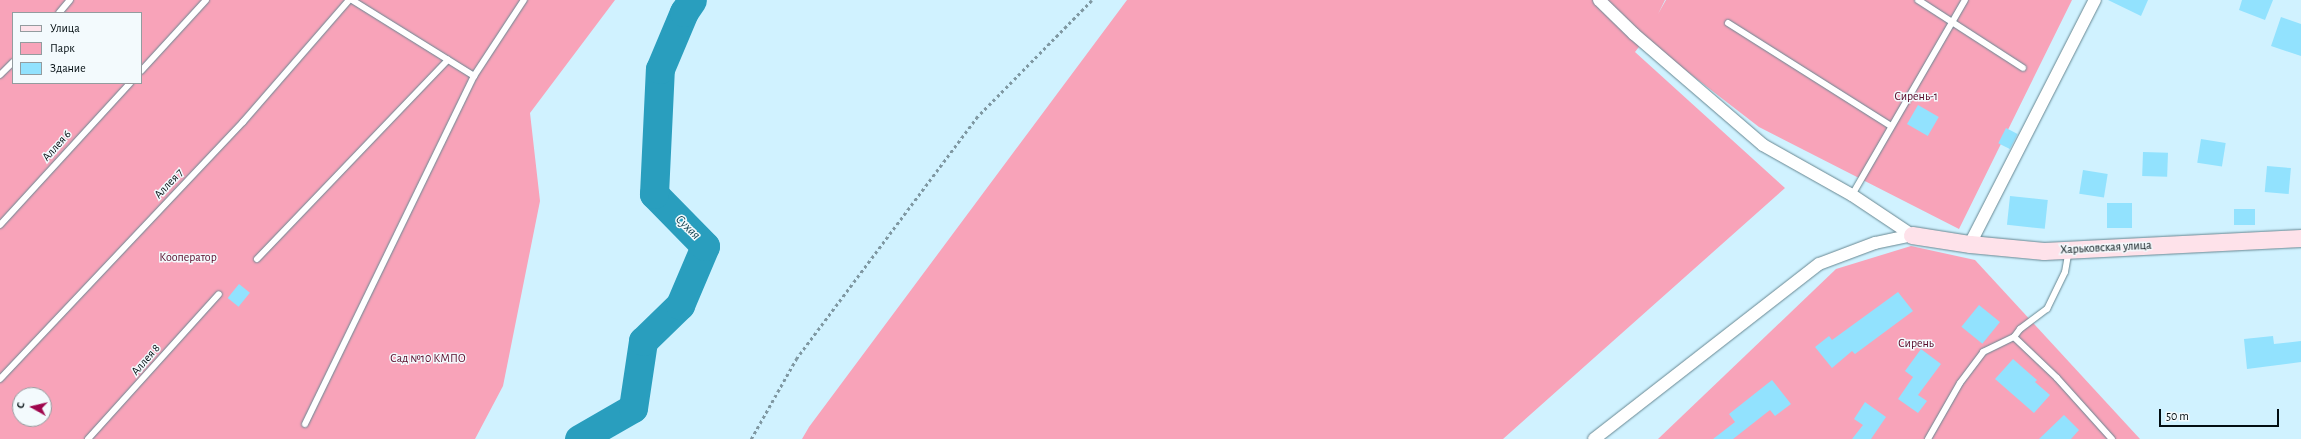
<!DOCTYPE html>
<meta charset="utf-8">
<style>
body{margin:0}
#map{position:relative;width:2301px;height:439px;overflow:hidden;background:#d0f2ff;font-family:"Alegreya Sans",sans-serif}
div>[style]{position:absolute}
[style*='--x']{left:calc(var(--x)*1px);top:calc(var(--y)*1px);width:calc(var(--w)*1px);rotate:calc(var(--a)*1deg)}
.green>*{inset:0;background:#f8a3b9}
.river>*{height:29px;margin:-14.5px;padding:0 14.5px;transform-origin:14.5px;border-radius:14.5px;background:#299ebe}
.building>*{inset:0;background:#92e2fe;transform-origin:0 0}
.path>*{height:2.5px;margin-top:-1.25px;transform-origin:0;background:repeating-linear-gradient(90deg,#7f98a2 0 3px,transparent 0 6px)}
.roads{filter:drop-shadow(0 0 1px #678792) drop-shadow(0 0 1px #678792)}
.lane>*{height:6px;margin:-3px;padding:0 3px;transform-origin:3px;border-radius:3px;background:#fff}
.street>*{height:12px;margin:-6px;padding:0 6px;transform-origin:6px;border-radius:6px;background:#fff}
.secondary>*{height:17px;margin:-8.5px;padding:0 8.5px;transform-origin:8.5px;border-radius:8.5px;background:#fee2ea}
span{translate:-50% -50%;white-space:nowrap;text-align:center;line-height:1.15;-webkit-text-stroke:3px #f3fafd;paint-order:stroke}
.park-label{font-size:12px;color:#5a0c2b}
.street-label{font-size:12px;color:#030e12}
.water-label{font-size:13px;color:#10404e;font-style:italic}
.legend{position:absolute;left:12px;top:12px;width:130px;height:72px;box-sizing:border-box;background:#f3fafd;border:1px solid #939c9f;margin:0;padding:5px 7px;list-style:none;font-size:12px;color:#030e12}
.legend li{display:flex;align-items:center;gap:8px;height:20px}
.legend b{width:20px;border:1px solid #939c9f}
.north{position:absolute;left:12px;top:387px;width:40px;height:40px;box-sizing:border-box;background:#f3fafd;border:1px solid #939c9f;border-radius:50%;rotate:278deg;font-size:11px;font-weight:700;line-height:16px;text-align:center;color:#030e12}
.north::after{content:'';display:block;margin:auto;width:14px;height:18px;background:#9f064d;clip-path:polygon(50% 0,100% 100%,50% 72%,0 100%)}
.scale{position:absolute;left:2159px;top:409px;width:120px;height:18px;box-sizing:border-box;border:2px solid #030e12;border-top:0;padding-left:5px;font-size:12px;line-height:14px;white-space:nowrap;color:#030e12;-webkit-text-stroke:3px #f3fafd;paint-order:stroke}
</style>
<div id="map">
<div class="green">
<i style="clip-path:polygon(evenodd,0 0,615px 0,530px 113px,540px 201px,503px 386px,475px 439px,0 439px,0 0,13px 13px,141px 13px,141px 83px,13px 83px,13px 13px,0 0,20px 395px,44px 395px,44px 419px,20px 419px,20px 395px)"></i>
<i style="clip-path:polygon(1127px 0,1665px 0,1658px 14px,1666px 0,2072px 0,1959px 229px,1759px 127px,1645px 39px,1635px 52px,1785px 188px,1503px 439px,802px 439px,809px 427px)"></i>
<i style="clip-path:polygon(1911px 246px,1975px 260px,2140px 439px,1658px 439px,1836px 269px)"></i>
</div>
<div class="river">
<i style="--x:579;--y:439;--w:62;--a:-29.9"></i>
<i style="--x:633;--y:408;--w:68;--a:-81.5"></i>
<i style="--x:643;--y:341;--w:52;--a:-44.2"></i>
<i style="--x:680;--y:305;--w:64;--a:-67"></i>
<i style="--x:705;--y:246;--w:73;--a:-134.4"></i>
<i style="--x:654;--y:194;--w:125;--a:-87.3"></i>
<i style="--x:660;--y:69;--w:62;--a:-67.2"></i>
<i style="--x:684;--y:12;--w:14;--a:-56"></i>
</div>
<div class="building">
<i style="clip-path:polygon(2108px 0,2148px 0,2141px 16px)"></i>
<i style="clip-path:polygon(2242px 0,2273px 0,2265px 20px,2239px 10px)"></i>
<i style="clip-path:polygon(2281px 17px,2301px 24px,2301px 56px,2271px 46px)"></i>
<i style="left:1918px;top:105px;width:24px;height:22px;rotate:30deg"></i>
<i style="left:2006px;top:128px;width:13px;height:17px;rotate:27deg"></i>
<i style="left:2201px;top:139px;width:25px;height:24px;rotate:9deg"></i>
<i style="left:2143px;top:152px;width:25px;height:24px;rotate:2deg"></i>
<i style="left:2267px;top:166px;width:24px;height:26px;rotate:5deg"></i>
<i style="left:2083px;top:170px;width:25px;height:24px;rotate:9deg"></i>
<i style="left:2010px;top:196px;width:38px;height:29px;rotate:6deg"></i>
<i style="left:2132px;top:203px;width:25px;height:25px;rotate:90deg"></i>
<i style="left:2234px;top:209px;width:21px;height:16px"></i>
<i style="left:239px;top:284px;width:14px;height:18px;rotate:39deg"></i>
<i style="clip-path:polygon(1898px 292px,1913px 311px,1855px 354px,1852px 351px,1832px 368px,1815px 347px,1829px 336px,1832px 340px)"></i>
<i style="left:1979px;top:305px;width:27px;height:28px;rotate:39deg"></i>
<i style="clip-path:polygon(2273px 336px,2274px 344px,2301px 341px,2301px 362px,2247px 369px,2244px 339px)"></i>
<i style="clip-path:polygon(1921px 349px,1941px 364px,1918px 395px,1927px 401px,1918px 413px,1898px 399px,1913px 377px,1905px 371px)"></i>
<i style="clip-path:polygon(2013px 359px,2037px 380px,2035px 382px,2050px 395px,2034px 413px,1995px 379px)"></i>
<i style="clip-path:polygon(1772px 380px,1791px 404px,1775px 416px,1770px 410px,1733px 439px,1713px 439px,1735px 422px,1729px 414px)"></i>
<i style="clip-path:polygon(1865px 402px,1886px 417px,1871px 439px,1852px 439px,1863px 425px,1854px 419px)"></i>
<i style="clip-path:polygon(2064px 415px,2079px 430px,2071px 439px,2039px 439px)"></i>
</div>
<div class="path">
<i style="--x:751;--y:439;--w:92;--a:-60.6"></i>
<i style="--x:796;--y:359;--w:301;--a:-53.2"></i>
<i style="--x:976;--y:118;--w:165;--a:-45.5"></i>
</div>
<div class="roads">
<div class="lane">
<i style="--x:352;--y:0;--w:144;--a:31.9"></i>
<i style="--x:1918;--y:0;--w:125;--a:32.9"></i>
<i style="--x:59;--y:13;--w:17;--a:-50"></i>
<i style="--x:1728;--y:23;--w:193;--a:32.3"></i>
<i style="--x:141;--y:71;--w:96;--a:-47.5"></i>
<i style="--x:0;--y:75;--w:18;--a:-45"></i>
<i style="--x:1852;--y:195;--w:225;--a:-59.9"></i>
<i style="--x:0;--y:225;--w:193;--a:-47.5"></i>
<i style="--x:257;--y:259;--w:276;--a:-46.2"></i>
<i style="--x:2014;--y:337;--w:10;--a:-53"></i>
<i style="--x:2020;--y:329;--w:34;--a:-37"></i>
<i style="--x:2047;--y:309;--w:41;--a:-64.1"></i>
<i style="--x:2065;--y:272;--w:22;--a:-80"></i>
<i style="--x:0;--y:379;--w:354;--a:-46.6"></i>
<i style="--x:243;--y:122;--w:162;--a:-49"></i>
<i style="--x:305;--y:424;--w:387;--a:-64.1"></i>
<i style="--x:474;--y:76;--w:91;--a:-56.7"></i>
<i style="--x:88;--y:439;--w:195;--a:-47.9"></i>
<i style="--x:1928;--y:439;--w:64;--a:-60.3"></i>
<i style="--x:1960;--y:383;--w:39;--a:-53"></i>
<i style="--x:1983;--y:352;--w:34;--a:-26"></i>
<i style="--x:2014;--y:337;--w:59;--a:43.6"></i>
<i style="--x:2057;--y:378;--w:82;--a:48"></i>
</div>
<div class="street">
<i style="--x:1599;--y:0;--w:49;--a:44.2"></i>
<i style="--x:1634;--y:34;--w:170;--a:40.7"></i>
<i style="--x:1763;--y:145;--w:102;--a:29.3"></i>
<i style="--x:1852;--y:195;--w:72;--a:33.7"></i>
<i style="--x:1970;--y:244;--w:274;--a:-62.9"></i>
<i style="--x:1594;--y:439;--w:285;--a:-37.9"></i>
<i style="--x:1819;--y:264;--w:60;--a:-20.6"></i>
<i style="--x:1875;--y:243;--w:38;--a:-12"></i>
</div>
<div class="secondary">
<i style="--x:1912;--y:235;--w:59;--a:8.8"></i>
<i style="--x:1970;--y:244;--w:74;--a:5.4"></i>
<i style="--x:2044;--y:251;--w:257;--a:-2.9"></i>
</div>
</div>
<div class="park-label">
<span style="left:1916px;top:97px">Сирень-1</span>
<span style="left:188px;top:258px">Кооператор</span>
<span style="left:1916px;top:344px">Сирень</span>
<span style="left:428px;top:359px">Сад №10 КМПО</span>
</div>
<div class="street-label">
<span style="left:57px;top:146px;rotate:-48deg">Аллея 6</span>
<span style="left:169px;top:184px;rotate:-47deg">Аллея 7</span>
<span style="left:2106px;top:248px;rotate:-3deg">Харьковская улица</span>
<span style="left:146px;top:360px;rotate:-49deg">Аллея 8</span>
</div>
<div class="water-label">
<span style="left:687px;top:228px;rotate:45deg">Сухая</span>
</div>
<ul class="legend">
<li><b style="height:5px;background:#fee2ea"></b>Улица</li>
<li><b style="height:11px;background:#f8a3b9"></b>Парк</li>
<li><b style="height:11px;background:#92e2fe"></b>Здание</li>
</ul>
<div class="north">С</div>
<div class="scale">50 m</div>
</div>
